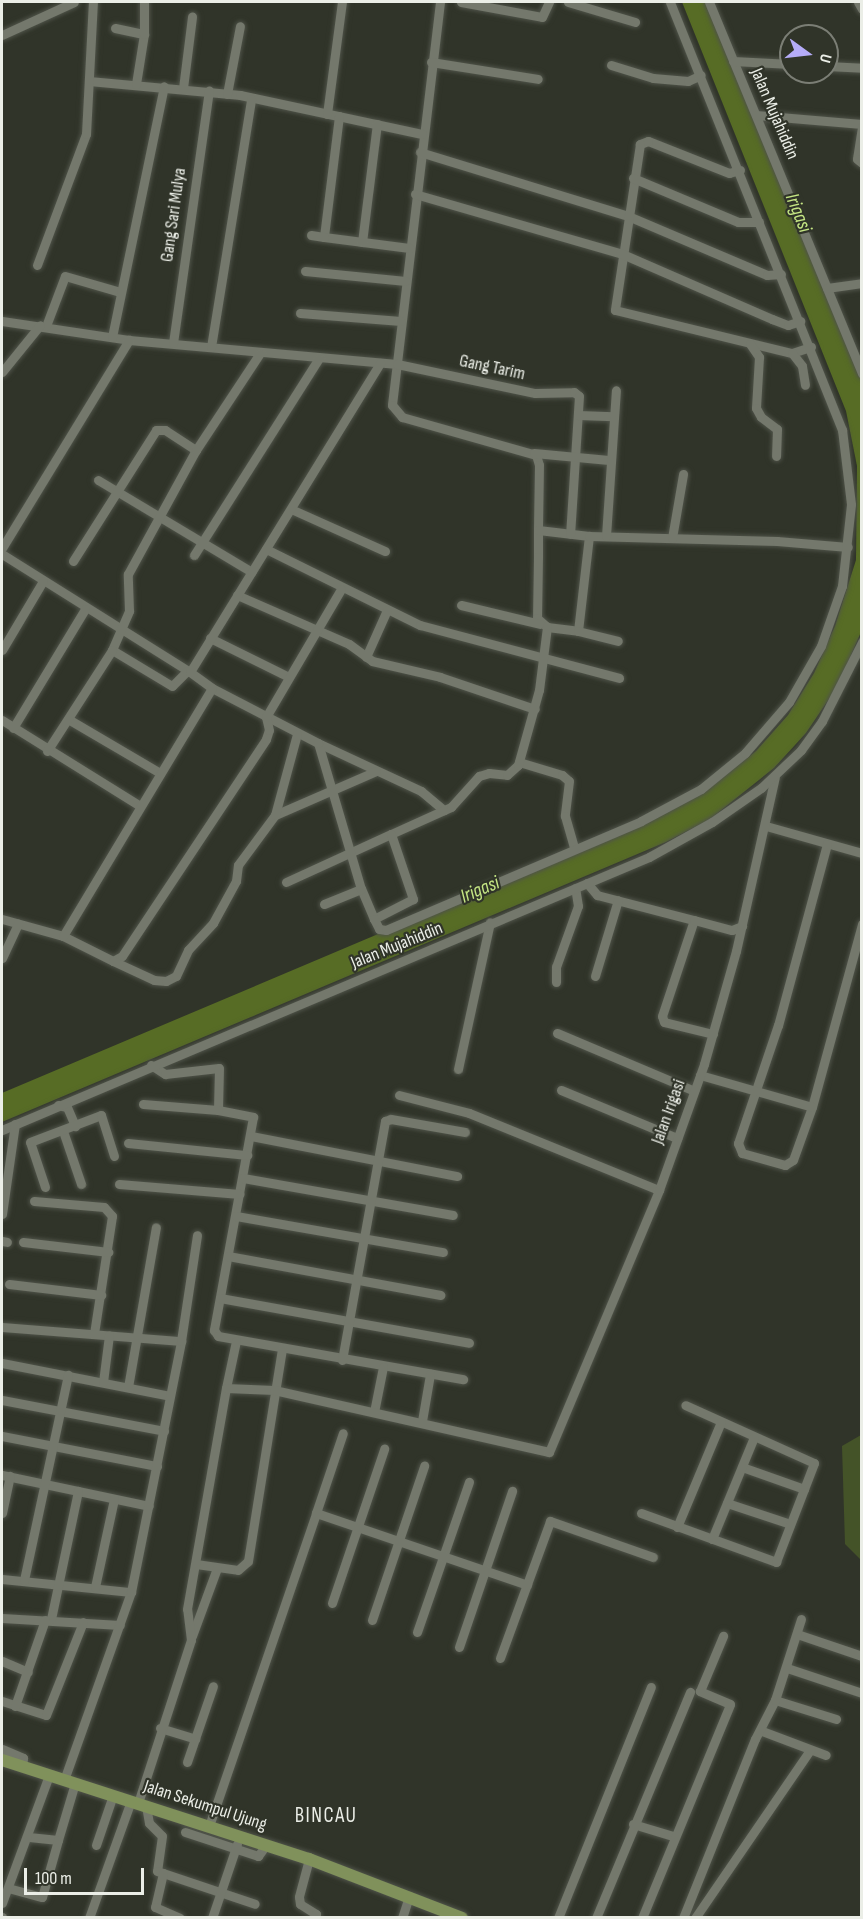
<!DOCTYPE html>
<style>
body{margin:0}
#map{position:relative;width:863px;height:1919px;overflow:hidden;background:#303429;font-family:"Sofia Sans Condensed",sans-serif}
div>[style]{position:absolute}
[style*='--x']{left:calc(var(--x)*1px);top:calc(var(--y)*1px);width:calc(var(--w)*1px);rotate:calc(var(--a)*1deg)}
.green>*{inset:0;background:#445328}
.water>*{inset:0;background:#576c25}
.roads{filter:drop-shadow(0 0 2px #4f5349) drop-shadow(0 0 2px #4f5349)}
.minor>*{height:9px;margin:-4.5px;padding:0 4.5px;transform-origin:4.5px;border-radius:4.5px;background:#74786c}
.major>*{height:12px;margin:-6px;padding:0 6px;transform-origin:6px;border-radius:6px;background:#80915b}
span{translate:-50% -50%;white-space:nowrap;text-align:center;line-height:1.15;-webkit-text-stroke:4.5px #303429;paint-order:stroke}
.street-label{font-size:18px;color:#ebeee7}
.water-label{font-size:20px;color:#c5e684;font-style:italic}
.quarter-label{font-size:21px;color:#ebeee7;letter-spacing:1.5px}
.frame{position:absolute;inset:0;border:3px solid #ebeee7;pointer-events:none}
.north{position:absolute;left:779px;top:24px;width:60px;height:60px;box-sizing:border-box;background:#303429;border:2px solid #7b7e75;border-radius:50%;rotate:105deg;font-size:16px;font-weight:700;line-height:24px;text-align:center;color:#ebeee7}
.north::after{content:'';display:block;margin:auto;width:21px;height:27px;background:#b5acf8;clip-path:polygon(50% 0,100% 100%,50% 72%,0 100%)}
.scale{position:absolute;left:24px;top:1868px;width:120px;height:27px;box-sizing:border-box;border:3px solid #ebeee7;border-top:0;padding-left:8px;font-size:18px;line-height:21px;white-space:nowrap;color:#ebeee7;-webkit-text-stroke:4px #303429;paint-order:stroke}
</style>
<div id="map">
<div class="green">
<i style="clip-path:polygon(861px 1435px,861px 1560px,845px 1544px,842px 1446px)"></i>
</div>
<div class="water">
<i style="clip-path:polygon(682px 2px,708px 2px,861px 379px,861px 632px,837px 687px,806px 733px,774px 768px,710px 819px,666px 842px,2px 1122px,2px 1093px,667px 812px,715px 784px,756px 751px,788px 715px,814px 673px,835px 626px,856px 560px,857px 466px,846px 411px)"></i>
</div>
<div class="roads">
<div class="minor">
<i style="--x:440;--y:2;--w:406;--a:96.8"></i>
<i style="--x:392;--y:405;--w:16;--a:50"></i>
<i style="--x:402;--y:417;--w:139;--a:15.8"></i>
<i style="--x:536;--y:455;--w:10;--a:73"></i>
<i style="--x:539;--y:465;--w:65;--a:90.9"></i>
<i style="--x:538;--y:530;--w:27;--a:90"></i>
<i style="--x:538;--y:557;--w:61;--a:90.9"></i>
<i style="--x:537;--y:618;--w:13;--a:42"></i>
<i style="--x:547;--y:627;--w:31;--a:7"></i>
<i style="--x:578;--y:631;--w:96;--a:-83.4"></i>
<i style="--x:589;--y:536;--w:51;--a:-173.3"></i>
<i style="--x:461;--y:2;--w:82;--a:10.5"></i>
<i style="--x:542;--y:17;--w:17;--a:-65"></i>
<i style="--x:568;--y:2;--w:70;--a:16.6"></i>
<i style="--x:709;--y:2;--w:402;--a:67.6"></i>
<i style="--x:858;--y:2;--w:8;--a:60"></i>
<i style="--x:115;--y:28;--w:30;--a:12"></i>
<i style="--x:2;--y:35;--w:79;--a:-24.6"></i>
<i style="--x:733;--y:61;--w:58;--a:3"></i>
<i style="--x:431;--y:62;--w:108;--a:9"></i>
<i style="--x:611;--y:65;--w:44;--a:17.2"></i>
<i style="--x:653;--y:78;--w:35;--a:5"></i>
<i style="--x:688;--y:81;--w:14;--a:-25"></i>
<i style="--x:827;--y:66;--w:35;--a:3"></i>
<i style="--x:89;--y:81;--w:152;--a:5.3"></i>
<i style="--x:240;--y:95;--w:186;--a:12.1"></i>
<i style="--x:136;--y:84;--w:51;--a:-80.9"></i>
<i style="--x:144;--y:34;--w:32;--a:-90"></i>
<i style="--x:183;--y:88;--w:72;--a:-82.8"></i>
<i style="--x:227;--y:94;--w:69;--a:-79.2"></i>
<i style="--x:327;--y:114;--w:113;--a:-82.4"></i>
<i style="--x:756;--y:115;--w:106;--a:4.9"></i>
<i style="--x:339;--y:116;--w:122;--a:97.1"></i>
<i style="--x:324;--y:237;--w:86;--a:7.4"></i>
<i style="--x:862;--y:127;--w:32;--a:99"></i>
<i style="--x:857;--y:159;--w:6;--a:39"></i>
<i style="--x:420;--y:152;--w:218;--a:17.1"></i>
<i style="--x:628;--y:216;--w:151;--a:23"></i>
<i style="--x:767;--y:275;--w:14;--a:-4"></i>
<i style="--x:740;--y:170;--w:11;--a:165"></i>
<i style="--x:729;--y:173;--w:87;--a:-158.4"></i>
<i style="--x:648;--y:141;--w:9;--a:159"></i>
<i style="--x:640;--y:144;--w:168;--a:98.6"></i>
<i style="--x:615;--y:310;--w:182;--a:13.7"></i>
<i style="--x:792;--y:353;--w:20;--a:-18"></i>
<i style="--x:633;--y:178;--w:114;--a:22.7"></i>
<i style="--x:738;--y:222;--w:21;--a:0"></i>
<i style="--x:415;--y:194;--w:213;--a:16.1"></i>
<i style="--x:620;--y:253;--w:166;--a:23.5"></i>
<i style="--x:772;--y:319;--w:17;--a:21"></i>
<i style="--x:788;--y:325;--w:13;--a:-18"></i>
<i style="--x:311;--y:235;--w:13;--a:9"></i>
<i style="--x:362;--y:242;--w:119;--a:-82.8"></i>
<i style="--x:37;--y:265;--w:140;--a:-69.5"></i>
<i style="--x:86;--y:134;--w:132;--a:-87"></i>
<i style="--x:305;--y:271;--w:101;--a:5.7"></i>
<i style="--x:827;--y:288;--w:35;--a:-8"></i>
<i style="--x:300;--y:313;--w:101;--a:4.5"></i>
<i style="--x:2;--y:321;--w:128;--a:8.5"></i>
<i style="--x:129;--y:340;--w:269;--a:5.1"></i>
<i style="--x:397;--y:364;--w:141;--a:11.9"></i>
<i style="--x:535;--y:393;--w:39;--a:-1"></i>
<i style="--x:574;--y:392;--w:6;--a:39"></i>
<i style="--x:579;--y:396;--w:138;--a:93.7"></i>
<i style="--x:46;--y:326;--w:53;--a:-69.2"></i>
<i style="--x:65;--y:276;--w:57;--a:16.2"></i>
<i style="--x:112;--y:337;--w:256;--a:-78.3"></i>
<i style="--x:173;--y:343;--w:255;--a:-81.9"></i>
<i style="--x:750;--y:344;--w:16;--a:55"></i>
<i style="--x:759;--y:357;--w:51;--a:93.4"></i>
<i style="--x:756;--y:408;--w:10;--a:61"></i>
<i style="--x:761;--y:417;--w:20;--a:37"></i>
<i style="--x:777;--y:429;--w:27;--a:92"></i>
<i style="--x:211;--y:347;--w:251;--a:-80.8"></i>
<i style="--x:792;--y:353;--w:16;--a:52"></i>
<i style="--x:802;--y:366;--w:19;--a:81"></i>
<i style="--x:2;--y:372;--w:60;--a:-51"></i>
<i style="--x:578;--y:415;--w:35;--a:2"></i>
<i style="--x:534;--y:453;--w:75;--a:5.3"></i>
<i style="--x:98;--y:480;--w:179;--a:30.9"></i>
<i style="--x:291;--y:509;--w:103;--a:24.1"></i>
<i style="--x:589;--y:536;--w:188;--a:1.5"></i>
<i style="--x:777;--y:541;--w:71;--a:4.8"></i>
<i style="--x:606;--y:536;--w:146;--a:-86.1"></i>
<i style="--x:672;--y:538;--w:65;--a:-80.2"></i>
<i style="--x:2;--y:548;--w:244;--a:-58.6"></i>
<i style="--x:266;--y:549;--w:172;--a:26.3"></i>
<i style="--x:420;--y:625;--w:206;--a:14.9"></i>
<i style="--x:2;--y:554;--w:222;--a:32.1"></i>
<i style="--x:194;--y:555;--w:233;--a:-57.6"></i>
<i style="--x:73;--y:561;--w:155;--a:-57.6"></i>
<i style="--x:156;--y:430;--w:9;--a:0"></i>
<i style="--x:165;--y:430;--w:37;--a:33"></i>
<i style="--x:237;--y:595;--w:122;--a:23.6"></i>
<i style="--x:349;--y:644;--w:29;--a:36"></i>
<i style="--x:372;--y:661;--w:70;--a:13.2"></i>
<i style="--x:440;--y:677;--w:100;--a:18.6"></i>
<i style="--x:461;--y:605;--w:81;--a:13.5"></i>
<i style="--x:578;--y:631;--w:41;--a:14"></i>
<i style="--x:210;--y:638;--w:88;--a:26.3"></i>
<i style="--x:2;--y:650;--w:80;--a:-59.3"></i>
<i style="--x:366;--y:657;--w:51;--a:-65.9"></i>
<i style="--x:187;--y:671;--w:21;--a:135"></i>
<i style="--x:172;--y:686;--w:70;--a:-149"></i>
<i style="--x:112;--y:650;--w:43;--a:-66.4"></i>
<i style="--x:129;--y:611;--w:37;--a:-92"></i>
<i style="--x:128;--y:574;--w:141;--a:-61.3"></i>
<i style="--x:196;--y:450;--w:116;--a:-56.6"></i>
<i style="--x:68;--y:719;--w:107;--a:30.4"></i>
<i style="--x:2;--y:720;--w:163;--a:31.9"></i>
<i style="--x:13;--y:728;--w:139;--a:-58.8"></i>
<i style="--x:318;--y:743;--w:114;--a:25"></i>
<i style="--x:421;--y:791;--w:30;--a:40"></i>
<i style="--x:47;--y:751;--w:120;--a:-57.2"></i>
<i style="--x:519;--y:762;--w:45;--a:16.8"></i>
<i style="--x:562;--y:775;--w:9;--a:41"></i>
<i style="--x:569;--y:781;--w:35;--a:97"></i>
<i style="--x:565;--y:816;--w:33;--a:74"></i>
<i style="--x:275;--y:815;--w:110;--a:-23.5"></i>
<i style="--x:766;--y:826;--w:100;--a:15.7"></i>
<i style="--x:391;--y:834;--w:66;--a:-24.2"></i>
<i style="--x:451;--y:807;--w:42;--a:-47.9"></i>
<i style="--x:479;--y:776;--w:10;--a:-17"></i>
<i style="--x:489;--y:773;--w:18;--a:6"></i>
<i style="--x:507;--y:775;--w:15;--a:-42"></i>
<i style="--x:518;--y:765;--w:78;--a:-74.4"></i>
<i style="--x:539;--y:690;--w:64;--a:-82.8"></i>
<i style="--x:827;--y:844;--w:188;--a:105.1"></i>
<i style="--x:778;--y:1025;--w:125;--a:108.7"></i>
<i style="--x:738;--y:1143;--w:11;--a:68"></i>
<i style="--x:742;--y:1153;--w:45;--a:15.6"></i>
<i style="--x:785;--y:1165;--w:9;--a:-32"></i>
<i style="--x:793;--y:1160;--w:56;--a:-70.3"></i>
<i style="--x:812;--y:1107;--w:190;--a:-74.7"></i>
<i style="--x:286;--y:882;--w:115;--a:-24.6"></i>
<i style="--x:391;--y:834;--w:69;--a:71.3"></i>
<i style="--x:413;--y:899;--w:44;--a:152.9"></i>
<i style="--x:374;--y:919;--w:33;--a:-113"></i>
<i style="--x:587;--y:883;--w:16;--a:50"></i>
<i style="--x:597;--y:895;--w:100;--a:14.5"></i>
<i style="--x:324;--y:904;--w:40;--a:-22"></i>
<i style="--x:361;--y:889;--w:152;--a:-106.4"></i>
<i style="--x:318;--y:743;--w:119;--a:-152.6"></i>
<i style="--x:212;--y:688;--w:27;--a:-144"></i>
<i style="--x:190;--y:672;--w:363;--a:-58.4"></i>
<i style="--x:2;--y:919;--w:63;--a:15.6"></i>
<i style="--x:63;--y:936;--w:56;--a:26.6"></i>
<i style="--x:113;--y:961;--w:10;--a:-29"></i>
<i style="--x:122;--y:956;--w:260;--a:-56.4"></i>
<i style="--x:266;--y:739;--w:9;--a:-72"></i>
<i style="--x:269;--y:730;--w:13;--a:-103"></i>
<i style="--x:266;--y:717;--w:148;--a:-59.6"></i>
<i style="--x:374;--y:919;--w:11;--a:63"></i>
<i style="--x:379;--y:929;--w:7;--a:8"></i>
<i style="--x:386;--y:930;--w:277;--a:-23.1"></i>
<i style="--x:641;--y:821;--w:68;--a:-28.1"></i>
<i style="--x:701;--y:789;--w:57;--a:-39.3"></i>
<i style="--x:745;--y:753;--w:67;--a:-49.2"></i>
<i style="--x:789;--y:702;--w:64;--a:-60.3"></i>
<i style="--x:821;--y:646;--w:64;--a:-70.7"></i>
<i style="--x:842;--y:586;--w:82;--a:-83.7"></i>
<i style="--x:851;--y:504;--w:75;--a:-96.9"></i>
<i style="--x:842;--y:430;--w:461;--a:-111.9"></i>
<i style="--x:63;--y:936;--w:289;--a:-59"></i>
<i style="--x:2;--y:958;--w:38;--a:-65"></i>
<i style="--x:113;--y:961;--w:45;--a:24.9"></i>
<i style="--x:154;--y:980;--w:12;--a:5"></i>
<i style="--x:166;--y:981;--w:11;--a:-27"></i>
<i style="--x:176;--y:976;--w:29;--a:-65"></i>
<i style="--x:188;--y:950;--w:37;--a:-47"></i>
<i style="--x:213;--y:923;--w:48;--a:-61.3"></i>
<i style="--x:236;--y:881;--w:16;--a:-83"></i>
<i style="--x:238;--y:865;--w:62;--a:-53.5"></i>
<i style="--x:275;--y:815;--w:84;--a:-74.8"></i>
<i style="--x:595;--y:976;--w:79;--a:-73.2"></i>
<i style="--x:556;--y:982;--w:15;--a:-90"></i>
<i style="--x:556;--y:967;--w:65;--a:-70.2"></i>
<i style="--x:578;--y:906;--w:18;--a:-99"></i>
<i style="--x:557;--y:1033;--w:149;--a:22.9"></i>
<i style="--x:713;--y:1034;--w:50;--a:-166.2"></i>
<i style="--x:664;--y:1022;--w:6;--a:-108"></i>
<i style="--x:662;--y:1016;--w:101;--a:-71.6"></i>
<i style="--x:694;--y:920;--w:39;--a:15"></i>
<i style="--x:732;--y:930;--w:11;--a:-22"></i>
<i style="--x:151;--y:1065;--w:17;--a:33"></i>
<i style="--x:165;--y:1074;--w:54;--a:-6.3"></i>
<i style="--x:219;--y:1068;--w:42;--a:91.4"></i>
<i style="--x:218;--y:1110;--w:36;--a:11"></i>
<i style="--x:253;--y:1117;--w:217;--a:100.4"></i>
<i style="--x:214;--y:1330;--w:7;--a:56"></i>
<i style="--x:218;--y:1336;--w:249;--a:10"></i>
<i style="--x:458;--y:1069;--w:150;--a:-77.7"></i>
<i style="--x:700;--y:1075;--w:116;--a:15.9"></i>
<i style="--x:561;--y:1090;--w:126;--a:22.5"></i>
<i style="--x:399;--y:1095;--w:72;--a:14.4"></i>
<i style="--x:469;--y:1113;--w:205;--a:22.1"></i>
<i style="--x:659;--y:1190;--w:134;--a:-70.3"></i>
<i style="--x:704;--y:1064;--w:117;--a:-74.2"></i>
<i style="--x:736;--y:951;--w:178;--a:-77.4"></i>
<i style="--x:143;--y:1104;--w:75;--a:4.6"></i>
<i style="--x:58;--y:1105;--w:9;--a:13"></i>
<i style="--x:67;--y:1107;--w:21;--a:67"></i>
<i style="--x:2;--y:1130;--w:702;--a:-22.88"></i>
<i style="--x:649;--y:857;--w:72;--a:-29.1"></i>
<i style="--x:712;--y:822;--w:60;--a:-34.8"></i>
<i style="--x:761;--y:788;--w:55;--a:-43.5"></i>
<i style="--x:801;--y:750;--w:36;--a:-54"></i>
<i style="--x:822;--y:721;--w:89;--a:-63.1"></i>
<i style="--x:63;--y:1131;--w:56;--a:71.2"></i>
<i style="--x:251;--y:1136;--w:210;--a:11"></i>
<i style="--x:128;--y:1143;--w:120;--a:5.8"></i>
<i style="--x:243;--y:1178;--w:213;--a:10"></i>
<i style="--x:119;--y:1184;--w:121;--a:4.7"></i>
<i style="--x:45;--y:1187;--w:47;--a:-108.4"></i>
<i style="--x:30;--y:1142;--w:76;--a:-20.8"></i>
<i style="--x:101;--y:1115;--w:43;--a:72.4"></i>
<i style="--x:34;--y:1201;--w:70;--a:4.9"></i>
<i style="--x:104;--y:1207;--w:12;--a:48"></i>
<i style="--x:112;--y:1216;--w:119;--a:98.7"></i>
<i style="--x:2;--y:1214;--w:91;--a:-81.8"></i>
<i style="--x:236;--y:1216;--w:210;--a:9.9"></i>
<i style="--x:2;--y:1241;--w:5;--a:11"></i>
<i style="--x:23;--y:1242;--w:86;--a:6.7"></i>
<i style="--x:228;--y:1256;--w:216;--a:10.4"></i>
<i style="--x:9;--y:1284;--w:93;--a:6.8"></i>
<i style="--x:220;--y:1298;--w:253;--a:10.2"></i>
<i style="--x:2;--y:1327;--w:180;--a:4.5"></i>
<i style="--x:342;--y:1360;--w:243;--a:-79.8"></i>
<i style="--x:385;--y:1121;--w:6;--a:-18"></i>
<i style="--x:391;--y:1119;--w:75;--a:10"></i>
<i style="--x:2;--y:1363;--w:171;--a:11.1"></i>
<i style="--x:103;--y:1382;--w:47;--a:-82.7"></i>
<i style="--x:128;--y:1387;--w:162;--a:-80.1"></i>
<i style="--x:226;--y:1388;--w:48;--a:-78"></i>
<i style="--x:2;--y:1400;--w:165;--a:10.8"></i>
<i style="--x:374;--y:1412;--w:46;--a:-78.7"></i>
<i style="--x:422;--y:1421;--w:48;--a:-80.3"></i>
<i style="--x:2;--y:1436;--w:158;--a:11"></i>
<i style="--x:742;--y:1467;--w:66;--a:19.5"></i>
<i style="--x:2;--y:1475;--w:150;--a:11.9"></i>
<i style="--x:727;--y:1503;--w:66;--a:18.4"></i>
<i style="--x:2;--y:1513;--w:38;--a:-78"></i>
<i style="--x:316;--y:1513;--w:84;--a:-71.4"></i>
<i style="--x:641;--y:1513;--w:144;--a:19.9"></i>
<i style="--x:776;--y:1562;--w:106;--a:-69"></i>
<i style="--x:814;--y:1463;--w:141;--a:-155.8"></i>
<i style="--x:677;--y:1527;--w:114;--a:-67.3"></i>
<i style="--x:712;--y:1539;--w:110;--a:-67.6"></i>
<i style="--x:196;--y:1564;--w:42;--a:8.1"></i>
<i style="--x:238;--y:1570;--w:13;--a:-42"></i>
<i style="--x:248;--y:1561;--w:215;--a:-80.9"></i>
<i style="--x:2;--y:1579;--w:130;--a:5.8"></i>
<i style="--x:24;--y:1580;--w:210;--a:-77.9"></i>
<i style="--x:95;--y:1587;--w:90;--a:-77.8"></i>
<i style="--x:332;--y:1603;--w:163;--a:-71.3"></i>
<i style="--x:2;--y:1618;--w:118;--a:3.4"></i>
<i style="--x:51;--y:1619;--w:131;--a:-78.1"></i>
<i style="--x:372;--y:1620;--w:163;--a:-71.3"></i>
<i style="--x:417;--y:1632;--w:159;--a:-70.9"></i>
<i style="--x:797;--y:1634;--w:69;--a:18.7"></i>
<i style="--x:192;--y:1636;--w:72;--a:-69.8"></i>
<i style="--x:459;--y:1647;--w:165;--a:-71.2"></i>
<i style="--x:500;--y:1658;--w:146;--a:-69.9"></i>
<i style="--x:550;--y:1521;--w:109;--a:19.3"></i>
<i style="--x:2;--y:1661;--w:28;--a:23"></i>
<i style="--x:787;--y:1668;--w:79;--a:18.4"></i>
<i style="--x:775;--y:1700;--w:64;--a:17.3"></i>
<i style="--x:2;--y:1701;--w:46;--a:17.7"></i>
<i style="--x:46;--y:1715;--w:100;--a:-68.3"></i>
<i style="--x:15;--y:1706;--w:91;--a:-70.8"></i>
<i style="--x:160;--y:1728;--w:37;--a:17"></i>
<i style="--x:762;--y:1731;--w:68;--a:20.6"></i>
<i style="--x:2;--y:1749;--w:23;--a:23"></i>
<i style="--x:23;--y:1758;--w:9;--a:96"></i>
<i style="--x:187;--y:1762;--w:80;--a:-71.1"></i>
<i style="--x:64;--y:1780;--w:200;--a:-70.4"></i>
<i style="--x:131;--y:1592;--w:256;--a:-78.7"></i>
<i style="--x:181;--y:1341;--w:107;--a:-81.4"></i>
<i style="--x:138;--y:1803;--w:171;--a:-72"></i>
<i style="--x:191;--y:1640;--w:31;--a:-97"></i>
<i style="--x:187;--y:1609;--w:224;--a:-80"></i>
<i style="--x:226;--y:1388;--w:48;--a:2.4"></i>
<i style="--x:274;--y:1390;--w:282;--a:12.7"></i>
<i style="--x:549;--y:1452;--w:284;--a:-67.2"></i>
<i style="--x:146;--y:1806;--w:17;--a:80"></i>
<i style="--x:149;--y:1823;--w:18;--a:45"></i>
<i style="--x:162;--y:1836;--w:35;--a:98"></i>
<i style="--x:157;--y:1871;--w:103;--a:18.6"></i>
<i style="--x:633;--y:1824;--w:42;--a:16.7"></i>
<i style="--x:209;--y:1826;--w:331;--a:-71.1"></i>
<i style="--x:316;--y:1513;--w:223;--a:18.8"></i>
<i style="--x:185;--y:1832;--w:77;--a:18.2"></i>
<i style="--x:258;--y:1856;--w:14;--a:-54"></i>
<i style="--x:29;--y:1837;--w:29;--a:6"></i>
<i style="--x:58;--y:1840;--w:59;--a:-73.4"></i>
<i style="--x:96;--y:1845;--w:53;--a:-71.2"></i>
<i style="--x:309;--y:1859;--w:39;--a:105"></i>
<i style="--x:299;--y:1897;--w:7;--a:82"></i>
<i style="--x:300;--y:1904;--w:19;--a:32"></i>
<i style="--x:316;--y:1914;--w:4;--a:104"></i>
<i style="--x:163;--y:1873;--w:35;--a:103"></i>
<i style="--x:155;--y:1907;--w:27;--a:24"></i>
<i style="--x:8;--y:1888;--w:35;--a:15"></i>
<i style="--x:42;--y:1897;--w:59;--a:-74.3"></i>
<i style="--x:2;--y:1903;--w:136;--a:-69.8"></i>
<i style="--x:2;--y:1917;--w:1;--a:90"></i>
<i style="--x:89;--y:1918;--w:124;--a:-70.3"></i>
<i style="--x:212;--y:1918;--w:78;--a:-71.3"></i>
<i style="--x:402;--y:1918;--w:23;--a:-72"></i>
<i style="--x:558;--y:1918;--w:249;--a:-68.1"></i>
<i style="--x:596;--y:1918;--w:245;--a:-67.4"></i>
<i style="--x:642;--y:1918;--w:231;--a:-67.6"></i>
<i style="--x:730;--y:1704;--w:33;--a:-157"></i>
<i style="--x:700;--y:1691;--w:60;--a:-67.3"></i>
<i style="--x:683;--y:1918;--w:193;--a:-68.1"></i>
<i style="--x:755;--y:1739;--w:44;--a:-62.9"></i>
<i style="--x:775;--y:1700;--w:85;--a:-72.2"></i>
<i style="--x:695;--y:1918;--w:204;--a:-55.6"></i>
</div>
<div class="major">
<i style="--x:2;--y:1760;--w:323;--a:17.9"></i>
<i style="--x:309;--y:1859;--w:164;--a:21.1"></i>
</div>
</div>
<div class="street-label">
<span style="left:774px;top:114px;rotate:67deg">Jalan Mujahiddin</span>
<span style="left:174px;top:215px;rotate:-82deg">Gang Sari Mulya</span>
<span style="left:492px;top:368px;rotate:12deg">Gang Tarim</span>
<span style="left:397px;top:946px;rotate:-22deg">Jalan Mujahiddin</span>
<span style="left:669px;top:1112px;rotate:-70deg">Jalan Irigasi</span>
<span style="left:205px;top:1806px;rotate:18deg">Jalan Sekumpul Ujung</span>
</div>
<div class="water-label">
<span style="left:798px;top:213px;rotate:68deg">Irigasi</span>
<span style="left:480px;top:890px;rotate:-23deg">Irigasi</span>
</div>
<div class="quarter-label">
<span style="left:326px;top:1816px">BINCAU</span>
</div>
<div class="frame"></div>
<div class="north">U</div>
<div class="scale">100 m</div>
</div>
